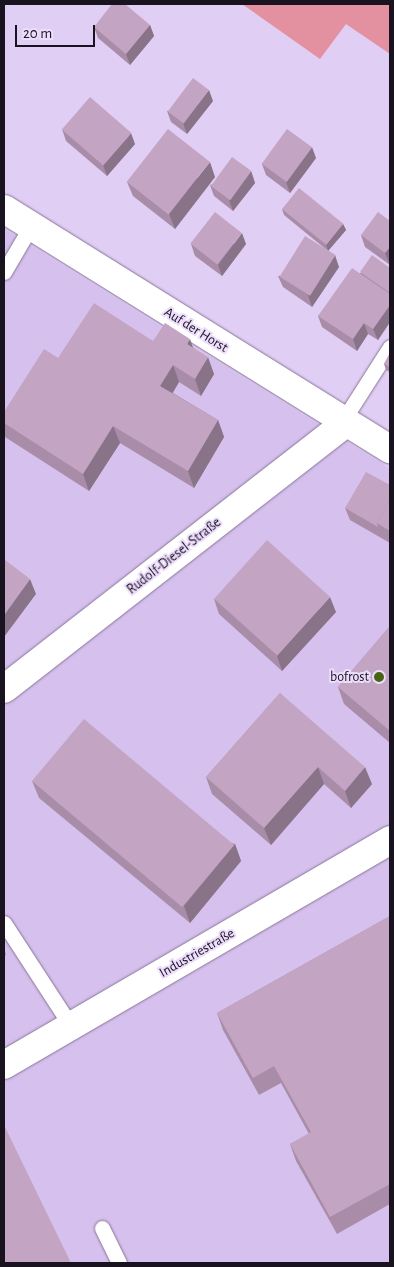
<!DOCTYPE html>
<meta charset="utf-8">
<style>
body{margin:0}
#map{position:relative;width:394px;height:1267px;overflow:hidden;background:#e1cef5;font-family:"Alegreya Sans",sans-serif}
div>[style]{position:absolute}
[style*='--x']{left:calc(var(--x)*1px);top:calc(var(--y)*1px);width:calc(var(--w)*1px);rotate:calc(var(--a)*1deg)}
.built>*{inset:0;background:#d6c0ed}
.green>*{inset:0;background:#e391a1}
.roads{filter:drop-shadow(0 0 1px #88769a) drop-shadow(0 0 1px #88769a)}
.lane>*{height:15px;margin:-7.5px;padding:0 7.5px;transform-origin:7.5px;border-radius:7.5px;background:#fff}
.street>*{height:28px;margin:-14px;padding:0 14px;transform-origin:14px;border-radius:14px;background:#fff}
.wall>*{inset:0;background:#a98da8}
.shaded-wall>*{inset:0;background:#897388}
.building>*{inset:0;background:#c4a4c3;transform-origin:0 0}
.dots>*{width:14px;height:14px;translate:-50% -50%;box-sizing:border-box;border:2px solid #ecddfc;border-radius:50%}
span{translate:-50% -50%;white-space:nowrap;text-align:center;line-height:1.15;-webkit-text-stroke:4px #ecddfc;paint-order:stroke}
.street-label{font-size:14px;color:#19121f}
.poi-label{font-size:14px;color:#19121f}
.right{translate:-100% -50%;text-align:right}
.frame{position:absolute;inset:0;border:5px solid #19121f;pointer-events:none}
.scale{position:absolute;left:15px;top:25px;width:80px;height:22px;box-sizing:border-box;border:2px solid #19121f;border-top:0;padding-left:6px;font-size:15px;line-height:18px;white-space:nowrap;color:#19121f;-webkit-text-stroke:4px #ecddfc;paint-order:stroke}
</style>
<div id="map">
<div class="built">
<i style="clip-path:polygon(4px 229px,390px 469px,390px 1263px,4px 1263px)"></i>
</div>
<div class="green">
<i style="clip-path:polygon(242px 4px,390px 4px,390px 54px,346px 24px,320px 59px)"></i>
</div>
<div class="roads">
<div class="lane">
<i style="--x:4;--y:272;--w:53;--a:-59.6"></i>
<i style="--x:342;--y:422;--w:89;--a:-57.4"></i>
<i style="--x:4;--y:923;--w:123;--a:57"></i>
<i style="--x:102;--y:1228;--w:39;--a:64"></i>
</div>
<div class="street">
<i style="--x:4;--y:209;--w:455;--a:31.9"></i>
<i style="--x:4;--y:689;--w:432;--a:-37.9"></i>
<i style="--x:4;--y:1065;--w:447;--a:-30.2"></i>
</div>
</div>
<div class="wall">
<i style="clip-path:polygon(150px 25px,154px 36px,130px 65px,98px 38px,94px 27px)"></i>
<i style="clip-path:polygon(213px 101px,187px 134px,171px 122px,167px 111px)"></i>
<i style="clip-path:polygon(62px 129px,135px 144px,107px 176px,66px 141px)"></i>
<i style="clip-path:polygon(316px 158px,290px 193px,266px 175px,262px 164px)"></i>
<i style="clip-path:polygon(251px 171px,255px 183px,233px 211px,214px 196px,210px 185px)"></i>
<i style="clip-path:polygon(215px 177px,175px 229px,133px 196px,127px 182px)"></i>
<i style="clip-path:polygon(282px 209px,343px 224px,346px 230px,328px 251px,284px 215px)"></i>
<i style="clip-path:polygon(390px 221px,390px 265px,365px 247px,361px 235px)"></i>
<i style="clip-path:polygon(191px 244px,246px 244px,222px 276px,195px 256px)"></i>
<i style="clip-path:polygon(339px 267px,312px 307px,283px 287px,278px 276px)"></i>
<i style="clip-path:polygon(390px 268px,390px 322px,378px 340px,368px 334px,357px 351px,322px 327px,318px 316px,360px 273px)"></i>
<i style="clip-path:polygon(153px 341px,194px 348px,214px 374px,201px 396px,179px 382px,173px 393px,218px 420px,224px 437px,194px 488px,120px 443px,89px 491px,5px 437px,4px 435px,4px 412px)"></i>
<i style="clip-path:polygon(390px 353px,390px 372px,386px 370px,384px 364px)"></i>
<i style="clip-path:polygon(390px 485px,390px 543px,350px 520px,345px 508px)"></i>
<i style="clip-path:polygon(214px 599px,336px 612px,282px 671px,219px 614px)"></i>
<i style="clip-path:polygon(390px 626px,390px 743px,344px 704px,338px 687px)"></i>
<i style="clip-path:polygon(280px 693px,372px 784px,351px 808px,324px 784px,271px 845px,212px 794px,206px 777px)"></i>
<i style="clip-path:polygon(32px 781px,235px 844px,241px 861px,190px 923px,39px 798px)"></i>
<i style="clip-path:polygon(390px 916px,390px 1204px,337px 1234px,296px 1161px,290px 1144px,309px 1134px,281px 1083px,259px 1095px,223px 1030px,217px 1013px)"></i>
<i style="clip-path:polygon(4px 948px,6px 955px,4px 956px)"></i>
</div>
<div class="shaded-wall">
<i style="clip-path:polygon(150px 25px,154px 36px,130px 65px,126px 54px)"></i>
<i style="clip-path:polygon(209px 90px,213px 101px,187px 134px,183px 123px)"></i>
<i style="clip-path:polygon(131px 133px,135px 144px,107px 176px,103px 165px)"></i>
<i style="clip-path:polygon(312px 147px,316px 158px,290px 193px,286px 182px)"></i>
<i style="clip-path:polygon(210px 162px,215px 177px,175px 229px,169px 214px)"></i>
<i style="clip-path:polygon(251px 171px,255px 183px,233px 211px,229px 200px)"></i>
<i style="clip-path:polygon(343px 224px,346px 230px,328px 251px,326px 245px)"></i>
<i style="clip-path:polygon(242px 233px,246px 244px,222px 276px,218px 265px)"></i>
<i style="clip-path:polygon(390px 247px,390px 265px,385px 253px)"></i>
<i style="clip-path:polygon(335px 255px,339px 267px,312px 307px,308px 295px)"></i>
<i style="clip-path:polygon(390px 305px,390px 322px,378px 340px,373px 329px)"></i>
<i style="clip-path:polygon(364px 323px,368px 334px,357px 351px,353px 339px)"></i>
<i style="clip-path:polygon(190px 339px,196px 356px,187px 344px)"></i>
<i style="clip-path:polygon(208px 357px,214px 374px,201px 396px,195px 379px)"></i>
<i style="clip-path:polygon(173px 365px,179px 382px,166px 403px,160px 386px)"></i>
<i style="clip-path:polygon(218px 420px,224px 437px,194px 488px,188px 471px)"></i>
<i style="clip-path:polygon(113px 426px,120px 443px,89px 491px,83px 474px)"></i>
<i style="clip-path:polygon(30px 579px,36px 594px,4px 637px,4px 615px)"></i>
<i style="clip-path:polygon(330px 597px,336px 612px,282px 671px,277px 656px)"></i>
<i style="clip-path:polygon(318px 767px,324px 784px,271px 845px,264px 828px)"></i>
<i style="clip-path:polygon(365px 767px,372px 784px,351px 808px,345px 791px)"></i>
<i style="clip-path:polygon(235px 844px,241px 861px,190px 923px,184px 906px)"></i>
</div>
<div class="building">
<i style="clip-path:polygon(112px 4px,125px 4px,150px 25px,126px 54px,94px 27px)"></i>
<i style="left:193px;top:78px;width:20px;height:42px;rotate:37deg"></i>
<i style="left:90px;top:97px;width:55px;height:43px;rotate:41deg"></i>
<i style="left:168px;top:129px;width:53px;height:67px;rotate:38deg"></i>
<i style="left:287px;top:129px;width:31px;height:43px;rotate:36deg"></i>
<i style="left:232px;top:157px;width:24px;height:36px;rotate:36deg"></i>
<i style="left:299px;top:188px;width:57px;height:27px;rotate:39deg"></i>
<i style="left:215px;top:212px;width:34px;height:40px;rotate:38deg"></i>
<i style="clip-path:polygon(378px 212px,390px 221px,390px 247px,385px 253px,361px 235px)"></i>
<i style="left:305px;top:236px;width:36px;height:48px;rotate:32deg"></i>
<i style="clip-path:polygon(372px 255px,390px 268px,390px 293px,360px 272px)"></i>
<i style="clip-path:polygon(352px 268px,390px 294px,390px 305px,373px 329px,364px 323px,353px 339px,318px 316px)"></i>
<i style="clip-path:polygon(94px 303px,153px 341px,165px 323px,190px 339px,187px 344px,208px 357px,195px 379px,173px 365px,160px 386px,218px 420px,188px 471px,113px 426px,83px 474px,4px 423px,4px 412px,44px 349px,58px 358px)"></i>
<i style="clip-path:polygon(390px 353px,390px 367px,384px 364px)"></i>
<i style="clip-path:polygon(366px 472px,390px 485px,390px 499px,377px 523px,378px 527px,345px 508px)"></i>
<i style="clip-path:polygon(390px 499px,390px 531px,377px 523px)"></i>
<i style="left:267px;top:540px;width:85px;height:79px;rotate:42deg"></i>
<i style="clip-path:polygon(4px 559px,30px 579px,4px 615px)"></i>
<i style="clip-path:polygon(390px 626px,390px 731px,338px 687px)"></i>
<i style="clip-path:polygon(280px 693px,365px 767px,345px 791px,318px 767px,264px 828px,206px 777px)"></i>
<i style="left:84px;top:719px;width:196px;height:81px;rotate:40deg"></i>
<i style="clip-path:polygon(390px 916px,390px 1184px,330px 1217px,290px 1144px,311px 1132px,274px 1066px,253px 1078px,217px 1013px)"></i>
<i style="clip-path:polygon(4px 1125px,71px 1263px,4px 1263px)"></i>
</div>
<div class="dots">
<i style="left:379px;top:677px;background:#486314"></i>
</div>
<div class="street-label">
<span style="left:196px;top:330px;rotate:32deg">Auf der Horst</span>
<span style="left:174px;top:556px;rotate:-38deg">Rudolf-Diesel-Straße</span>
<span style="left:197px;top:953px;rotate:-30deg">Industriestraße</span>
</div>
<div class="poi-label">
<span class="right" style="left:369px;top:677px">bofrost</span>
</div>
<div class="frame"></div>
<div class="scale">20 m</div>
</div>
